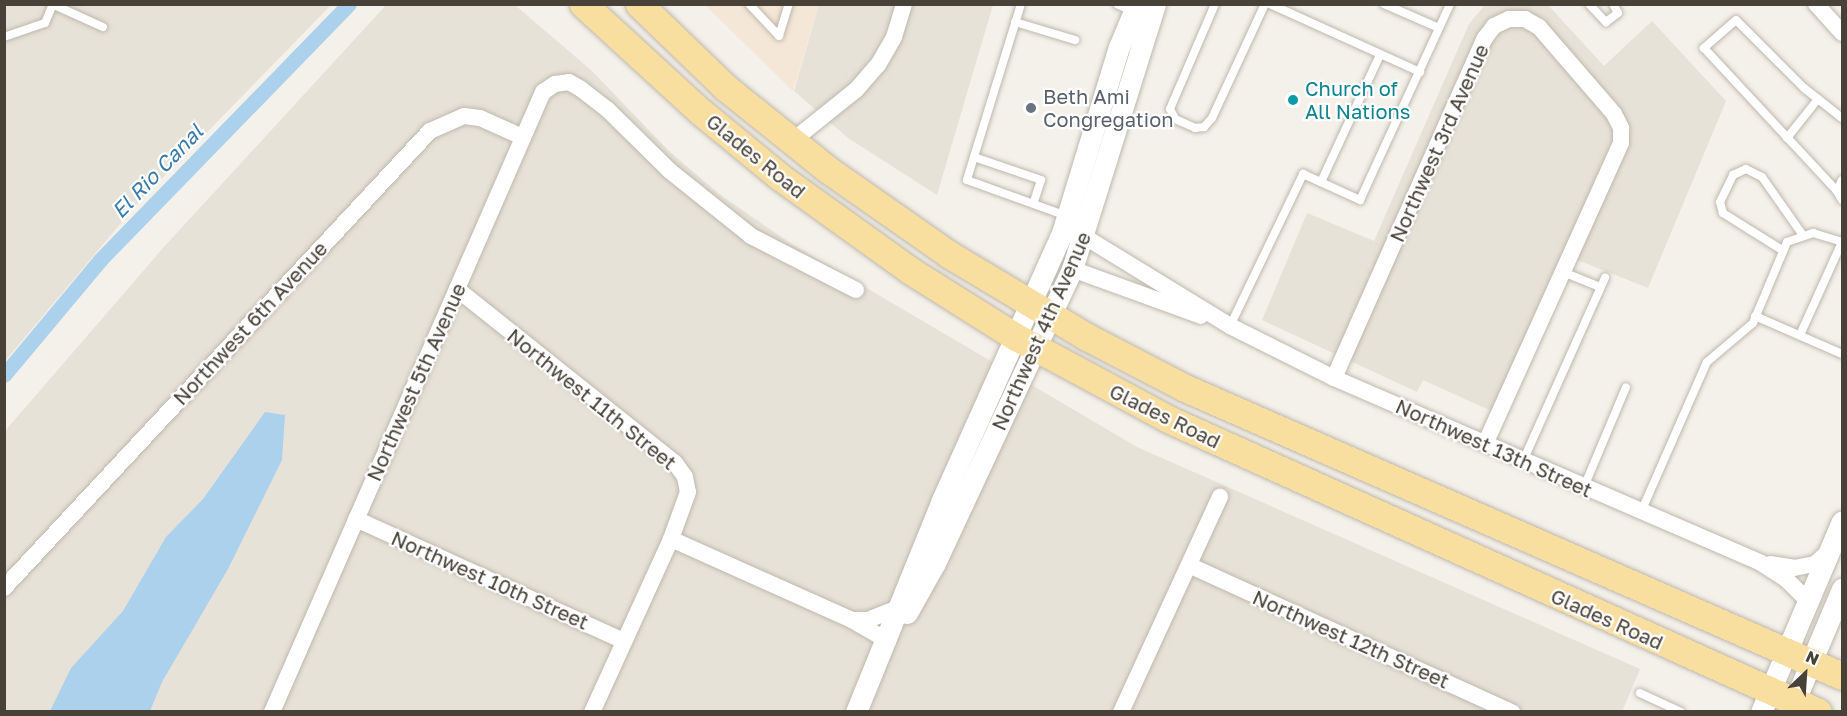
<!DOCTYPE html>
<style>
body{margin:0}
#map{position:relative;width:1847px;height:716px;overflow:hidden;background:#f4f1ea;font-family:"Golos Text",sans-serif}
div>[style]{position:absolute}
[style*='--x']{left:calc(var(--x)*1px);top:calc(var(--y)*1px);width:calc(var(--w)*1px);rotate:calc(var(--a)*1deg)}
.residential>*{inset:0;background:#e7e2d8}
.commercial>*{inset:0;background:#f4e7d7}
.water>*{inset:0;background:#abd1ec}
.canal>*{height:15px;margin:-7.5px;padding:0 7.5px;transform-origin:7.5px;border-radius:7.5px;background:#abd1ec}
.roads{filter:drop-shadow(0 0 2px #bfb8ad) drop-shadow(0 0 2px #bfb8ad)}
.service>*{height:8px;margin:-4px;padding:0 4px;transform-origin:4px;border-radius:4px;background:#fff}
.minor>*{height:16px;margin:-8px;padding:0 8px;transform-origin:8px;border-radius:8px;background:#fff}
.tertiary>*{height:21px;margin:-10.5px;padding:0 10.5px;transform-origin:10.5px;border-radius:10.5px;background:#fff}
.primary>*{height:27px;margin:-13.5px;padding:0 13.5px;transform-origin:13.5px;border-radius:13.5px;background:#f8de9f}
.dots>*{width:16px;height:16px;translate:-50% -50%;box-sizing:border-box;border:3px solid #fff;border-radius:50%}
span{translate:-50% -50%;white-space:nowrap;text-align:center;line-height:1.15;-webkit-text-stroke:4.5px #fff;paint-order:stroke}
.culture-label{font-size:20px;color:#0d838f}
.left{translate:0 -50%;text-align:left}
.worship-label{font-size:20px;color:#5b616d}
.street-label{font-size:20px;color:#474138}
.water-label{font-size:21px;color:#387cad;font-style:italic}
.frame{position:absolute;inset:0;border:6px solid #474138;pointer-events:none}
.north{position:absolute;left:1775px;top:644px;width:60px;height:60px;-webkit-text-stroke:4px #fff;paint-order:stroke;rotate:25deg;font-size:16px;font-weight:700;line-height:24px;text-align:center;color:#474138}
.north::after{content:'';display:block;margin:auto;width:21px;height:27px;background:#474138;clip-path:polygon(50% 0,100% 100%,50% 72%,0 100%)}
</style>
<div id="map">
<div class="residential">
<i style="clip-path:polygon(387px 4px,515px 5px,591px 70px,669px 151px,719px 194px,790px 243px,1137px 447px,1640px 669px,1622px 712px,5px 712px,5px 431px,163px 248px)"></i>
<i style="clip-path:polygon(5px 5px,331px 5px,137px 204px,5px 361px)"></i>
<i style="clip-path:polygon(819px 5px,993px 5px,937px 195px,848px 138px,794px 91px)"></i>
<i style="clip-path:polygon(1485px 5px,1548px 5px,1604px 66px,1652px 21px,1726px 101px,1648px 288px,1570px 257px,1498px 414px,1423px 380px,1417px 392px,1262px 320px,1307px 213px,1374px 241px,1469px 24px)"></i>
</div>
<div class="commercial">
<i style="clip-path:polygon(705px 5px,819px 5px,793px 91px)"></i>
</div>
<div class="water">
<i style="clip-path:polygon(265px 412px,285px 415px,282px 460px,228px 569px,162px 682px,150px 711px,50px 711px,71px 668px,123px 611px,166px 537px,203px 499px)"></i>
</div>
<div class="canal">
<i style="--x:4;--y:375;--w:150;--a:-50.1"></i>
<i style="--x:100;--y:260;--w:357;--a:-45.8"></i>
</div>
<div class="roads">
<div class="service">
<i style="--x:52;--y:4;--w:56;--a:24.3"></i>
<i style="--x:749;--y:4;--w:44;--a:46.8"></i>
<i style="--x:779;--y:36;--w:34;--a:-73"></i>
<i style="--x:1021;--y:4;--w:184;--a:107.1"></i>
<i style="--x:967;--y:180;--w:106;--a:19.8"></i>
<i style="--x:1117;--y:4;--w:19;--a:25"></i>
<i style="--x:1215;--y:4;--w:114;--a:113.2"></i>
<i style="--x:1170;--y:109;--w:11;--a:63"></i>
<i style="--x:1175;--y:119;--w:22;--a:24"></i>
<i style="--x:1195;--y:128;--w:9;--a:-6"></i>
<i style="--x:1204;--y:127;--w:12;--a:-48"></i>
<i style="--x:1212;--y:118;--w:126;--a:-65.1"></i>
<i style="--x:1270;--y:4;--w:165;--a:24.4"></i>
<i style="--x:1384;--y:4;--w:60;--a:23.6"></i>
<i style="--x:1589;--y:4;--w:25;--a:47"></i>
<i style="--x:1606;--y:22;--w:15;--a:-37"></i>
<i style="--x:1618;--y:13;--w:10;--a:-119"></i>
<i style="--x:1015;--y:22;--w:63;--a:16.7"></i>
<i style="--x:4;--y:37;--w:43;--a:-18.9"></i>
<i style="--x:45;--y:23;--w:21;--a:-67"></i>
<i style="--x:1842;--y:118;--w:48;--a:-141.7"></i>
<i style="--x:1804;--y:88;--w:96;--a:-135"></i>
<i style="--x:1736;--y:20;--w:43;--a:138.8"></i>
<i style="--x:1704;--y:48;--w:195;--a:47.1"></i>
<i style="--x:1837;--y:191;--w:12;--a:-66"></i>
<i style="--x:1787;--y:138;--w:50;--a:-51.5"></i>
<i style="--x:974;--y:157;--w:71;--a:18.9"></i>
<i style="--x:1041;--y:180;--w:25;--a:108"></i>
<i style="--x:1321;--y:182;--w:140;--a:-65.1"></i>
<i style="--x:1837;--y:191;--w:10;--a:61"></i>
<i style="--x:1782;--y:250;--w:70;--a:-147.9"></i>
<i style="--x:1723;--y:213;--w:11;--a:-105"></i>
<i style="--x:1720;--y:202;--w:30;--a:-64"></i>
<i style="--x:1733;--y:175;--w:14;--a:-25"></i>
<i style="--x:1746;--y:169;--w:18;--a:27"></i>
<i style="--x:1762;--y:177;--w:70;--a:54.9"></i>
<i style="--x:1563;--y:272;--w:40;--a:22"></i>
<i style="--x:1755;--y:316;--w:95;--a:23.6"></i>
<i style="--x:1230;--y:326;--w:169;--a:-64.3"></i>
<i style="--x:1303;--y:174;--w:63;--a:24.5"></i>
<i style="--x:1360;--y:200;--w:216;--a:-65.3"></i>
<i style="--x:1800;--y:335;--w:102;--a:-65.7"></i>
<i style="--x:1523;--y:461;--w:201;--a:-65.9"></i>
<i style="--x:1584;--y:487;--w:108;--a:-67.2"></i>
<i style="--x:1641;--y:512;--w:164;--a:-66.3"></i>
<i style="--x:1707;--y:362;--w:60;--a:-40.3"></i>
<i style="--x:1753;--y:323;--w:88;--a:-67.2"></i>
<i style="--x:1787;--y:242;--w:28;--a:-19"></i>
<i style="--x:1813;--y:233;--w:30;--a:17"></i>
<i style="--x:1640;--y:693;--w:45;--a:24.9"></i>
</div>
<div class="minor">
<i style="--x:1816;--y:4;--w:39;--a:48"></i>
<i style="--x:791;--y:142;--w:83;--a:-38.7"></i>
<i style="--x:856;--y:90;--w:33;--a:-49"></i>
<i style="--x:878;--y:65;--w:32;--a:-60"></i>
<i style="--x:894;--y:37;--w:34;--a:-73"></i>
<i style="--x:1085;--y:237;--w:170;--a:31.5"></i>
<i style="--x:1230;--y:326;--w:116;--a:26.6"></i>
<i style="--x:1334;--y:378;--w:465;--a:23.4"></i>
<i style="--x:1761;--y:563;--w:30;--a:33"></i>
<i style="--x:1786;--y:579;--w:31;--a:45"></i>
<i style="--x:1072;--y:269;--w:137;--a:20"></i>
<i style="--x:457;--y:289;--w:279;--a:38.6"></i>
<i style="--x:675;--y:463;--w:17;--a:54"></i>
<i style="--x:685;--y:477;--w:15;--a:79"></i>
<i style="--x:688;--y:492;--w:50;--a:109.9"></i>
<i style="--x:671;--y:539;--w:190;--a:114.5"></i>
<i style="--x:1334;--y:378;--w:372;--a:-66.1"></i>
<i style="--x:1485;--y:38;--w:15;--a:-53"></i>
<i style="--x:1494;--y:26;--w:17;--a:-25"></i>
<i style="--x:1509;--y:19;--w:16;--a:0"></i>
<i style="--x:1525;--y:19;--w:16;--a:30"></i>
<i style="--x:1539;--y:27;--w:115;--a:49.2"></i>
<i style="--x:1614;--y:114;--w:16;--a:63"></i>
<i style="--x:1621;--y:128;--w:15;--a:90"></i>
<i style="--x:1621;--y:143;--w:330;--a:114.3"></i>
<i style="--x:356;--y:519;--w:294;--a:24.5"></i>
<i style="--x:671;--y:539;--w:198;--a:24.1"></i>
<i style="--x:852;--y:620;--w:42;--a:30.3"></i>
<i style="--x:1770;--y:564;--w:24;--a:9"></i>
<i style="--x:1794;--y:568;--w:21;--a:-11"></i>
<i style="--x:1815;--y:564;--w:19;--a:-43"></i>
<i style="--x:1191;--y:566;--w:353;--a:24.5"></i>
<i style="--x:4;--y:588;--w:625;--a:-47.01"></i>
<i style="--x:430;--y:131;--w:37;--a:-24"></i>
<i style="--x:464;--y:116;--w:16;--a:7"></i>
<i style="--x:480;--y:118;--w:44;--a:24.2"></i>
<i style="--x:852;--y:620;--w:16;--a:0"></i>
<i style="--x:868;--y:620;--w:31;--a:-22"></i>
<i style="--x:272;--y:712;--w:677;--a:-66.39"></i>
<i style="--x:543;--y:92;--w:14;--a:-34"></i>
<i style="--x:555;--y:84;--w:14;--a:-8"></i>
<i style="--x:569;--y:82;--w:14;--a:30"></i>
<i style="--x:581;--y:89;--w:33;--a:38"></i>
<i style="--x:607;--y:109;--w:88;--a:44.5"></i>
<i style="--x:670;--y:171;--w:104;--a:38.7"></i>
<i style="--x:751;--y:236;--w:118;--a:27.2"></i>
<i style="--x:1121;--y:712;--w:237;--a:-65.3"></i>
</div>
<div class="tertiary">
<i style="--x:907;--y:613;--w:57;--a:-60.8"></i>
<i style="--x:935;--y:563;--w:324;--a:-65"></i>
<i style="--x:1072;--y:269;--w:278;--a:-72.6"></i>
<i style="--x:856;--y:712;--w:229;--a:-67.9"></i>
<i style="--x:942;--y:500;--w:293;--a:-65.8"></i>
<i style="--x:1062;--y:233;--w:195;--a:-73"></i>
<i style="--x:1119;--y:47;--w:47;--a:-67.3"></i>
<i style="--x:1761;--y:712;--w:207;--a:-67"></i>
<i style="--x:1790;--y:712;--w:134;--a:-67.1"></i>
</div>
<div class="primary">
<i style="--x:583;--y:4;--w:160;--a:42.5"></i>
<i style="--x:701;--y:112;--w:102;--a:39.4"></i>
<i style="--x:780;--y:177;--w:161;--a:35.7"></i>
<i style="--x:911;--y:271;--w:124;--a:32.2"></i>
<i style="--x:1016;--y:337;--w:173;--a:28.3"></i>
<i style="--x:1168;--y:419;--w:713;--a:24.26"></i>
<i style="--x:639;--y:4;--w:121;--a:44"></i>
<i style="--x:726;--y:88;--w:129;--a:38.7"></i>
<i style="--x:827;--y:169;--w:150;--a:35"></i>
<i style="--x:950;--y:255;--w:160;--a:30.9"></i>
<i style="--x:1087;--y:337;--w:110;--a:27.5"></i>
<i style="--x:1185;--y:388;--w:717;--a:23.67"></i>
</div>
</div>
<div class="dots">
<i style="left:1293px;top:100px;background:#0f9aa8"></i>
<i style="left:1031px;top:108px;background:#6b7280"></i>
</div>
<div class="culture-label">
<span class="left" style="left:1305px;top:100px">Church of<br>All Nations</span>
</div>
<div class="worship-label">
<span class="left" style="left:1043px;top:108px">Beth Ami<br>Congregation</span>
</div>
<div class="street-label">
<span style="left:1439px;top:143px;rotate:-66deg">Northwest 3rd Avenue</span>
<span style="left:756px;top:156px;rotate:39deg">Glades Road</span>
<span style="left:250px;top:323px;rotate:-47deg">Northwest 6th Avenue</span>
<span style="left:1041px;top:331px;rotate:-66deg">Northwest 4th Avenue</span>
<span style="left:416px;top:382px;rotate:-66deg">Northwest 5th Avenue</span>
<span style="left:592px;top:399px;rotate:39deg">Northwest 11th Street</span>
<span style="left:1165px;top:416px;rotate:26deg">Glades Road</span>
<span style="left:1494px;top:448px;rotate:24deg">Northwest 13th Street</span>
<span style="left:490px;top:580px;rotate:24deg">Northwest 10th Street</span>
<span style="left:1607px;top:619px;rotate:24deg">Glades Road</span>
<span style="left:1351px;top:639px;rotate:24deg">Northwest 12th Street</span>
</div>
<div class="water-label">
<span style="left:157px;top:171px;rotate:-46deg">El Rio Canal</span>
</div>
<div class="frame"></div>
<div class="north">N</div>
</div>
